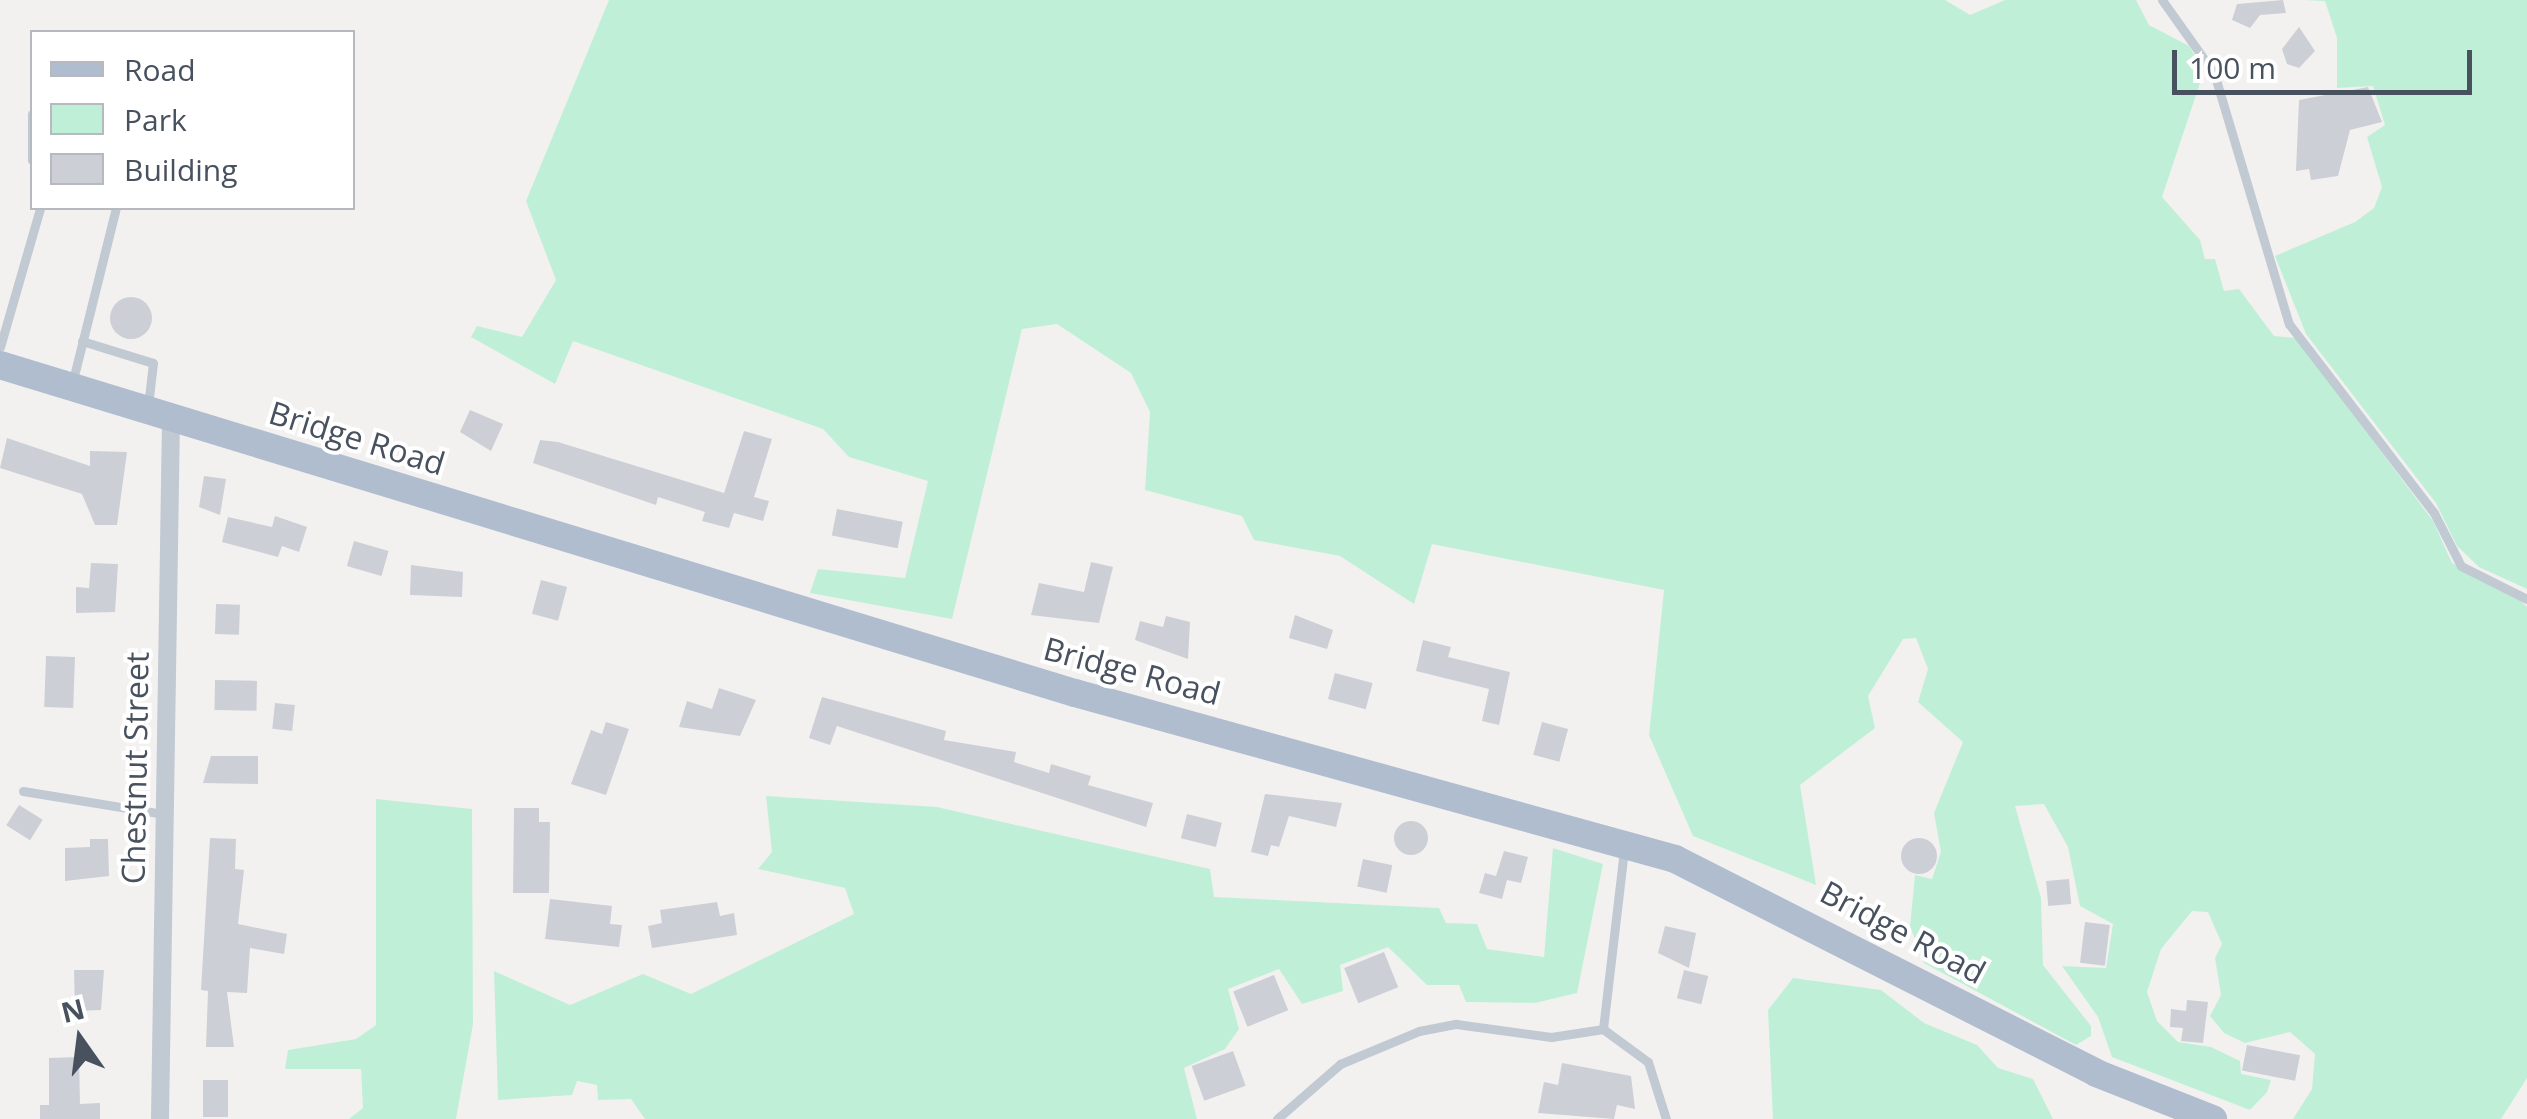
<!DOCTYPE html>
<style>
body{margin:0}
#map{position:relative;width:2527px;height:1119px;overflow:hidden;background:#f3f1f0;font-family:"Open Sans",sans-serif}
div>[style]{position:absolute}
[style*='--x']{left:calc(var(--x)*1px);top:calc(var(--y)*1px);width:calc(var(--w)*1px);rotate:calc(var(--a)*1deg)}
.green>*{inset:0;background:#bff0d7}
.building>*{inset:0;background:#cccfd6;transform-origin:0 0}
.round{border-radius:50%}
.lane>*{height:9px;margin:-4.5px;padding:0 4.5px;transform-origin:4.5px;border-radius:4.5px;background:#c1c9d2}
.street>*{height:18px;margin:-9px;padding:0 9px;transform-origin:9px;border-radius:9px;background:#c1c9d2}
.primary>*{height:28px;margin:-14px;padding:0 14px;transform-origin:14px;border-radius:14px;background:#b0bdcf}
span{translate:-50% -50%;white-space:nowrap;text-align:center;line-height:1.15;-webkit-text-stroke:8px #fff;paint-order:stroke}
.street-label{font-size:32px;color:#48515e}
.legend{position:absolute;left:30px;top:30px;width:325px;height:180px;box-sizing:border-box;background:#fff;border:2px solid #b6b9bf;margin:0;padding:12px 18px;list-style:none;font-size:30px;color:#48515e}
.legend li{display:flex;align-items:center;gap:20px;height:50px}
.legend b{width:50px;border:2px solid #b6b9bf}
.north{position:absolute;left:30px;top:989px;width:100px;height:100px;-webkit-text-stroke:8px #fff;paint-order:stroke;rotate:346deg;font-size:28px;font-weight:700;line-height:40px;text-align:center;color:#48515e}
.north::after{content:'';display:block;margin:auto;width:35px;height:45px;background:#48515e;clip-path:polygon(50% 0,100% 100%,50% 72%,0 100%)}
.scale{position:absolute;left:2172px;top:50px;width:300px;height:45px;box-sizing:border-box;border:5px solid #48515e;border-top:0;padding-left:12px;font-size:30px;line-height:35px;white-space:nowrap;color:#48515e;-webkit-text-stroke:8px #fff;paint-order:stroke}
</style>
<div id="map">
<div class="green">
<i style="clip-path:polygon(609px 0,1945px 0,1970px 15px,2005px 0,2136px 0,2149px 25px,2189px 46px,2204px 71px,2162px 197px,2200px 240px,2205px 259px,2215px 259px,2224px 291px,2239px 289px,2274px 336px,2296px 338px,2433px 521px,2452px 563px,2509px 589px,2527px 607px,2527px 1078px,2501px 1119px,2293px 1119px,2312px 1089px,2315px 1054px,2290px 1032px,2245px 1043px,2224px 1033px,2210px 1016px,2221px 995px,2215px 958px,2222px 944px,2208px 912px,2192px 911px,2161px 949px,2147px 992px,2157px 1021px,2178px 1042px,2211px 1047px,2240px 1061px,2241px 1074px,2271px 1080px,2267px 1092px,2250px 1110px,2112px 1057px,2098px 1017px,2062px 966px,2106px 968px,2113px 924px,2080px 906px,2068px 847px,2044px 804px,2015px 806px,2041px 898px,2043px 965px,2091px 1026px,2091px 1036px,2076px 1045px,1924px 963px,1910px 926px,1915px 875px,1932px 879px,1941px 852px,1934px 813px,1963px 742px,1918px 702px,1928px 669px,1916px 638px,1903px 639px,1868px 696px,1875px 728px,1800px 785px,1816px 885px,1693px 836px,1649px 735px,1664px 590px,1432px 544px,1414px 604px,1340px 556px,1254px 540px,1242px 516px,1145px 490px,1150px 412px,1131px 373px,1057px 324px,1022px 329px,952px 619px,810px 593px,818px 569px,905px 578px,928px 481px,849px 457px,823px 429px,573px 341px,555px 384px,471px 337px,477px 326px,522px 337px,556px 280px,526px 201px)"></i>
<i style="clip-path:polygon(2303px 0,2527px 0,2527px 589px,2479px 567px,2457px 546px,2436px 503px,2306px 334px,2275px 256px,2355px 222px,2374px 208px,2382px 187px,2367px 137px,2385px 125px,2373px 86px,2337px 88px,2337px 38px,2325px 1px)"></i>
<i style="clip-path:polygon(766px 796px,937px 807px,1210px 869px,1214px 897px,1439px 908px,1446px 923px,1477px 924px,1487px 949px,1544px 957px,1553px 848px,1603px 864px,1577px 993px,1535px 1003px,1466px 1002px,1459px 985px,1427px 985px,1388px 947px,1340px 965px,1343px 991px,1302px 1004px,1279px 969px,1228px 989px,1239px 1029px,1225px 1049px,1184px 1068px,1197px 1119px,645px 1119px,631px 1099px,598px 1100px,597px 1085px,577px 1081px,572px 1095px,498px 1100px,494px 971px,570px 1005px,643px 974px,691px 994px,854px 914px,845px 888px,758px 869px,772px 852px)"></i>
<i style="clip-path:polygon(376px 799px,472px 809px,473px 1024px,456px 1119px,349px 1119px,363px 1108px,361px 1069px,285px 1069px,288px 1050px,356px 1039px,376px 1025px)"></i>
<i style="clip-path:polygon(1793px 978px,1881px 990px,1924px 1023px,1977px 1045px,1998px 1068px,2033px 1079px,2053px 1119px,1773px 1119px,1768px 1010px)"></i>
</div>
<div class="building">
<i style="clip-path:polygon(2283px 0,2286px 13px,2260px 15px,2250px 28px,2232px 20px,2237px 4px)"></i>
<i style="clip-path:polygon(2299px 27px,2315px 51px,2299px 68px,2287px 64px,2282px 49px)"></i>
<i style="clip-path:polygon(2368px 87px,2382px 122px,2350px 130px,2338px 176px,2311px 180px,2309px 169px,2296px 171px,2299px 100px)"></i>
<i class="round" style="left:110px;top:297px;width:42px;height:42px"></i>
<i style="clip-path:polygon(470px 410px,503px 424px,491px 451px,460px 432px)"></i>
<i style="clip-path:polygon(744px 431px,772px 439px,754px 497px,769px 501px,763px 521px,734px 513px,729px 528px,702px 521px,705px 512px,658px 497px,656px 505px,533px 463px,540px 440px,558px 442px,724px 493px)"></i>
<i style="clip-path:polygon(7px 438px,90px 466px,90px 451px,127px 452px,117px 525px,95px 525px,82px 494px,0 468px)"></i>
<i style="clip-path:polygon(204px 476px,226px 479px,220px 515px,199px 507px)"></i>
<i style="left:837px;top:509px;width:67px;height:27px;rotate:11deg"></i>
<i style="clip-path:polygon(275px 516px,307px 527px,299px 552px,282px 546px,278px 557px,222px 542px,228px 517px,272px 527px)"></i>
<i style="left:354px;top:541px;width:36px;height:26px;rotate:16deg"></i>
<i style="clip-path:polygon(1091px 562px,1113px 567px,1099px 623px,1031px 615px,1039px 583px,1084px 592px)"></i>
<i style="clip-path:polygon(91px 563px,118px 564px,115px 612px,76px 613px,76px 587px,89px 588px)"></i>
<i style="clip-path:polygon(411px 565px,463px 572px,462px 597px,410px 595px)"></i>
<i style="left:541px;top:580px;width:27px;height:35px;rotate:15deg"></i>
<i style="left:216px;top:604px;width:24px;height:30px;rotate:2deg"></i>
<i style="clip-path:polygon(1295px 615px,1333px 630px,1327px 649px,1289px 638px)"></i>
<i style="clip-path:polygon(1166px 616px,1190px 622px,1188px 659px,1135px 640px,1140px 621px,1163px 627px)"></i>
<i style="clip-path:polygon(1423px 640px,1451px 647px,1448px 657px,1510px 672px,1499px 725px,1482px 721px,1489px 689px,1416px 671px)"></i>
<i style="left:46px;top:656px;width:29px;height:51px;rotate:2deg"></i>
<i style="left:1335px;top:673px;width:39px;height:27px;rotate:15deg"></i>
<i style="left:215px;top:680px;width:42px;height:30px;rotate:1deg"></i>
<i style="clip-path:polygon(719px 688px,756px 700px,740px 736px,679px 727px,687px 701px,712px 709px)"></i>
<i style="clip-path:polygon(822px 697px,946px 731px,944px 740px,1016px 752px,1014px 762px,1049px 773px,1051px 764px,1091px 776px,1088px 785px,1153px 803px,1146px 827px,837px 726px,830px 745px,809px 738px)"></i>
<i style="left:275px;top:703px;width:20px;height:26px;rotate:6deg"></i>
<i style="clip-path:polygon(606px 722px,629px 729px,606px 795px,571px 784px,591px 730px,602px 734px)"></i>
<i style="left:1542px;top:722px;width:27px;height:34px;rotate:15deg"></i>
<i style="clip-path:polygon(211px 756px,258px 756px,258px 784px,203px 783px)"></i>
<i style="clip-path:polygon(1265px 794px,1342px 803px,1336px 827px,1289px 816px,1279px 847px,1271px 845px,1268px 856px,1251px 852px)"></i>
<i style="left:19px;top:805px;width:28px;height:24px;rotate:32deg"></i>
<i style="clip-path:polygon(514px 808px,539px 808px,539px 822px,550px 822px,549px 893px,513px 893px)"></i>
<i style="left:1187px;top:814px;width:36px;height:25px;rotate:14deg"></i>
<i class="round" style="left:1394px;top:821px;width:34px;height:34px"></i>
<i class="round" style="left:1901px;top:838px;width:36px;height:36px"></i>
<i style="clip-path:polygon(210px 838px,236px 839px,235px 869px,244px 870px,238px 924px,287px 934px,284px 954px,250px 948px,247px 993px,227px 992px,234px 1047px,206px 1047px,208px 991px,201px 990px)"></i>
<i style="clip-path:polygon(90px 839px,108px 839px,109px 876px,65px 881px,65px 848px,90px 847px)"></i>
<i style="clip-path:polygon(1504px 851px,1528px 857px,1521px 883px,1507px 880px,1502px 899px,1479px 893px,1485px 873px,1496px 876px)"></i>
<i style="left:1363px;top:859px;width:30px;height:28px;rotate:12deg"></i>
<i style="left:2069px;top:879px;width:25px;height:23px;rotate:85deg"></i>
<i style="clip-path:polygon(550px 899px,612px 906px,610px 924px,622px 925px,619px 947px,545px 939px)"></i>
<i style="clip-path:polygon(717px 902px,720px 916px,734px 913px,737px 935px,652px 948px,648px 926px,662px 923px,660px 910px)"></i>
<i style="left:2085px;top:922px;width:25px;height:41px;rotate:7deg"></i>
<i style="clip-path:polygon(1665px 926px,1696px 933px,1689px 968px,1658px 953px)"></i>
<i style="left:1384px;top:952px;width:38px;height:43px;rotate:68deg"></i>
<i style="clip-path:polygon(74px 970px,104px 970px,101px 1010px,75px 1011px)"></i>
<i style="left:1684px;top:970px;width:25px;height:29px;rotate:14deg"></i>
<i style="left:1274px;top:975px;width:38px;height:44px;rotate:68deg"></i>
<i style="clip-path:polygon(2187px 1000px,2208px 1002px,2203px 1043px,2181px 1041px,2183px 1028px,2170px 1027px,2171px 1009px,2186px 1011px)"></i>
<i style="left:2247px;top:1045px;width:54px;height:26px;rotate:11deg"></i>
<i style="left:1233px;top:1051px;width:37px;height:44px;rotate:70deg"></i>
<i style="clip-path:polygon(79px 1057px,80px 1104px,100px 1103px,100px 1119px,40px 1119px,40px 1105px,49px 1105px,49px 1058px)"></i>
<i style="clip-path:polygon(1562px 1063px,1631px 1076px,1635px 1109px,1617px 1105px,1614px 1119px,1538px 1113px,1544px 1082px,1558px 1085px)"></i>
<i style="left:203px;top:1080px;width:25px;height:37px"></i>
</div>
<div class="lane">
<i style="--x:2162;--y:0;--w:90;--a:54.5"></i>
<i style="--x:2214;--y:73;--w:262;--a:73.4"></i>
<i style="--x:2289;--y:324;--w:238;--a:52.5"></i>
<i style="--x:2434;--y:513;--w:59;--a:63"></i>
<i style="--x:2461;--y:566;--w:74;--a:26.6"></i>
<i style="--x:32;--y:114;--w:46;--a:90"></i>
<i style="--x:82;--y:341;--w:74;--a:17.2"></i>
<i style="--x:153;--y:363;--w:43;--a:96.6"></i>
<i style="--x:0;--y:347;--w:145;--a:-73.9"></i>
<i style="--x:72;--y:384;--w:181;--a:-76"></i>
<i style="--x:23;--y:791;--w:143;--a:9.3"></i>
<i style="--x:1624;--y:850;--w:180;--a:96.7"></i>
<i style="--x:1603;--y:1029;--w:56;--a:36.3"></i>
<i style="--x:1648;--y:1062;--w:60;--a:72.5"></i>
<i style="--x:1277;--y:1119;--w:84;--a:-41.1"></i>
<i style="--x:1340;--y:1064;--w:86;--a:-22.7"></i>
<i style="--x:1419;--y:1031;--w:38;--a:-11"></i>
<i style="--x:1456;--y:1024;--w:96;--a:7.8"></i>
<i style="--x:1551;--y:1037;--w:53;--a:-8.7"></i>
</div>
<div class="street">
<i style="--x:160;--y:1119;--w:701;--a:-89.1"></i>
</div>
<div class="primary">
<i style="--x:0;--y:365;--w:1124;--a:16.97"></i>
<i style="--x:1075;--y:693;--w:623;--a:15.46"></i>
<i style="--x:1675;--y:859;--w:472;--a:26.9"></i>
<i style="--x:2096;--y:1073;--w:126;--a:21.5"></i>
</div>
<div class="street-label">
<span style="left:357px;top:438px;rotate:17deg">Bridge Road</span>
<span style="left:1132px;top:671px;rotate:15deg">Bridge Road</span>
<span style="left:135px;top:768px;rotate:-89deg">Chestnut Street</span>
<span style="left:1903px;top:932px;rotate:28deg">Bridge Road</span>
</div>
<ul class="legend">
<li><b style="height:12px;background:#b0bdcf"></b>Road</li>
<li><b style="height:28px;background:#bff0d7"></b>Park</li>
<li><b style="height:28px;background:#cccfd6"></b>Building</li>
</ul>
<div class="north">N</div>
<div class="scale">100 m</div>
</div>
